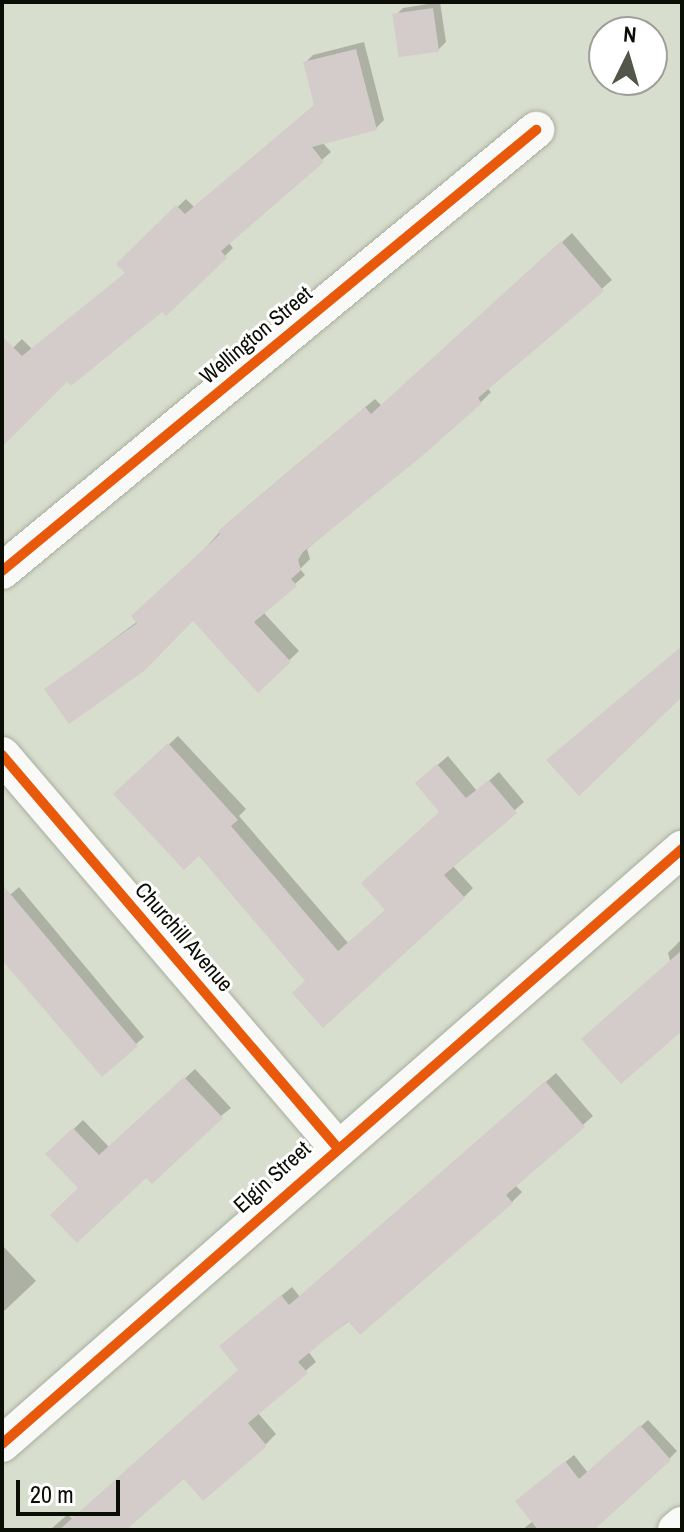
<!DOCTYPE html>
<style>
body{margin:0}
#map{position:relative;width:684px;height:1532px;overflow:hidden;background:#d8decd;font-family:"Archivo Narrow",sans-serif}
div>[style]{position:absolute}
[style*='--x']{left:calc(var(--x)*1px);top:calc(var(--y)*1px);width:calc(var(--w)*1px);rotate:calc(var(--a)*1deg)}
.shadow>*{inset:0;background:#0003}
.building>*{inset:0;background:#d4cbcb;transform-origin:0 0}
.roads{filter:drop-shadow(0 0 2px #a9aea0) drop-shadow(0 0 2px #a9aea0)}
.minor>*{height:36px;margin:-18px;padding:0 18px;transform-origin:18px;border-radius:18px;background:#f9faf8}
.cycleway>*{height:10px;margin:-5px;padding:0 5px;transform-origin:5px;border-radius:5px;background:#e8590c}
span{translate:-50% -50%;white-space:nowrap;text-align:center;line-height:1.15;-webkit-text-stroke:6px #fff;paint-order:stroke}
.street-label{font-size:22px;color:#0b0e05}
.frame{position:absolute;inset:0;border:4px solid #0b0e05;pointer-events:none}
.north{position:absolute;left:588px;top:16px;width:80px;height:80px;box-sizing:border-box;background:#fff;border:2px solid #9d9f9b;border-radius:50%;rotate:5deg;font-size:22px;font-weight:700;line-height:32px;text-align:center;color:#0b0e05}
.north::after{content:'';display:block;margin:auto;width:28px;height:36px;background:#53574b;clip-path:polygon(50% 0,100% 100%,50% 72%,0 100%)}
.scale{position:absolute;left:16px;top:1480px;width:104px;height:36px;box-sizing:border-box;border:4px solid #0b0e05;border-top:0;padding-left:10px;font-size:24px;line-height:28px;white-space:nowrap;color:#0b0e05;-webkit-text-stroke:6px #fff;paint-order:stroke}
</style>
<div id="map">
<div class="shadow">
<i style="clip-path:polygon(440px 2px,446px 42px,438px 50px,395px 16px,403px 8px)"></i>
<i style="clip-path:polygon(364px 42px,384px 120px,376px 128px,322px 142px,331px 152px,228px 242px,233px 248px,166px 313px,162px 309px,68px 379px,2px 437px,2px 359px,22px 339px,32px 349px,127px 272px,118px 264px,186px 199px,194px 207px,316px 104px,305px 63px,313px 55px)"></i>
<i style="clip-path:polygon(572px 233px,612px 280px,487px 388px,491px 392px,481px 402px,307px 549px,310px 559px,300px 569px,305px 575px,263px 612px,299px 651px,258px 690px,193px 618px,47px 689px,138px 621px,230px 521px,375px 399px,382px 406px)"></i>
<i style="clip-path:polygon(178px 736px,246px 809px,239px 816px,349px 944px,387px 909px,441px 812px,427px 774px,448px 756px,477px 791px,499px 772px,524px 802px,452px 865px,473px 888px,464px 897px,307px 980px,199px 853px,125px 785px)"></i>
<i style="clip-path:polygon(19px 887px,144px 1037px,102px 1074px,2px 958px,2px 902px)"></i>
<i style="clip-path:polygon(682px 939px,682px 1006px,668px 953px)"></i>
<i style="clip-path:polygon(195px 1069px,231px 1108px,146px 1175px,81px 1188px,48px 1154px,83px 1120px,110px 1148px)"></i>
<i style="clip-path:polygon(556px 1073px,593px 1116px,515px 1185px,522px 1192px,512px 1202px,308px 1351px,316px 1362px,257px 1412px,276px 1434px,266px 1444px,203px 1498px,184px 1476px,123px 1530px,50px 1530px,68px 1514px,73px 1520px,240px 1369px,231px 1337px,292px 1287px,300px 1297px)"></i>
<i style="clip-path:polygon(2px 1245px,36px 1281px,2px 1313px)"></i>
<i style="clip-path:polygon(648px 1420px,677px 1451px,669px 1459px,586px 1530px,522px 1530px,533px 1521px,525px 1494px,574px 1455px,588px 1473px)"></i>
</div>
<div class="building">
<i style="left:433px;top:8px;width:44px;height:41px;rotate:82deg"></i>
<i style="clip-path:polygon(356px 49px,377px 130px,312px 147px,324px 162px,221px 251px,227px 258px,166px 316px,162px 312px,71px 386px,67px 382px,2px 447px,2px 336px,22px 356px,125px 273px,116px 264px,176px 205px,185px 214px,314px 105px,303px 62px)"></i>
<i style="clip-path:polygon(561px 241px,604px 291px,478px 398px,482px 403px,421px 457px,303px 552px,298px 560px,301px 570px,291px 579px,297px 586px,254px 622px,291px 662px,258px 693px,193px 621px,144px 671px,69px 724px,44px 689px,137px 623px,131px 616px,220px 534px,218px 531px,365px 407px,371px 414px)"></i>
<i style="clip-path:polygon(682px 646px,682px 697px,579px 796px,546px 760px)"></i>
<i style="clip-path:polygon(168px 743px,238px 820px,231px 826px,338px 951px,385px 910px,361px 883px,439px 812px,415px 783px,437px 764px,466px 798px,489px 780px,517px 813px,444px 875px,465px 898px,323px 1028px,292px 993px,305px 981px,199px 856px,184px 870px,113px 794px)"></i>
<i style="clip-path:polygon(2px 884px,138px 1046px,102px 1077px,2px 960px)"></i>
<i style="clip-path:polygon(682px 950px,682px 1031px,621px 1084px,581px 1039px)"></i>
<i style="clip-path:polygon(184px 1077px,223px 1118px,152px 1184px,146px 1178px,77px 1243px,50px 1215px,78px 1188px,45px 1154px,73px 1128px,99px 1155px)"></i>
<i style="clip-path:polygon(545px 1081px,585px 1127px,506px 1195px,513px 1203px,360px 1335px,348px 1321px,298px 1362px,308px 1373px,248px 1423px,267px 1446px,203px 1501px,184px 1479px,126px 1530px,59px 1530px,238px 1370px,219px 1346px,281px 1295px,289px 1305px)"></i>
<i style="clip-path:polygon(640px 1425px,671px 1460px,594px 1530px,538px 1530px,515px 1501px,565px 1461px,579px 1479px)"></i>
</div>
<div class="roads">
<div class="minor">
<i style="--x:2;--y:571;--w:693;--a:-39.55"></i>
<i style="--x:2;--y:755;--w:514;--a:49.5"></i>
<i style="--x:2;--y:1444;--w:904;--a:-41.19"></i>
<i style="--x:676;--y:1530;--w:8;--a:-40"></i>
</div>
</div>
<div class="cycleway">
<i style="--x:2;--y:571;--w:693;--a:-39.55"></i>
<i style="--x:2;--y:755;--w:514;--a:49.5"></i>
<i style="--x:2;--y:1444;--w:904;--a:-41.19"></i>
</div>
<div class="street-label">
<span style="left:256px;top:335px;rotate:-40deg">Wellington Street</span>
<span style="left:184px;top:937px;rotate:49deg">Churchill Avenue</span>
<span style="left:272px;top:1177px;rotate:-42deg">Elgin Street</span>
</div>
<div class="frame"></div>
<div class="north">N</div>
<div class="scale">20 m</div>
</div>
